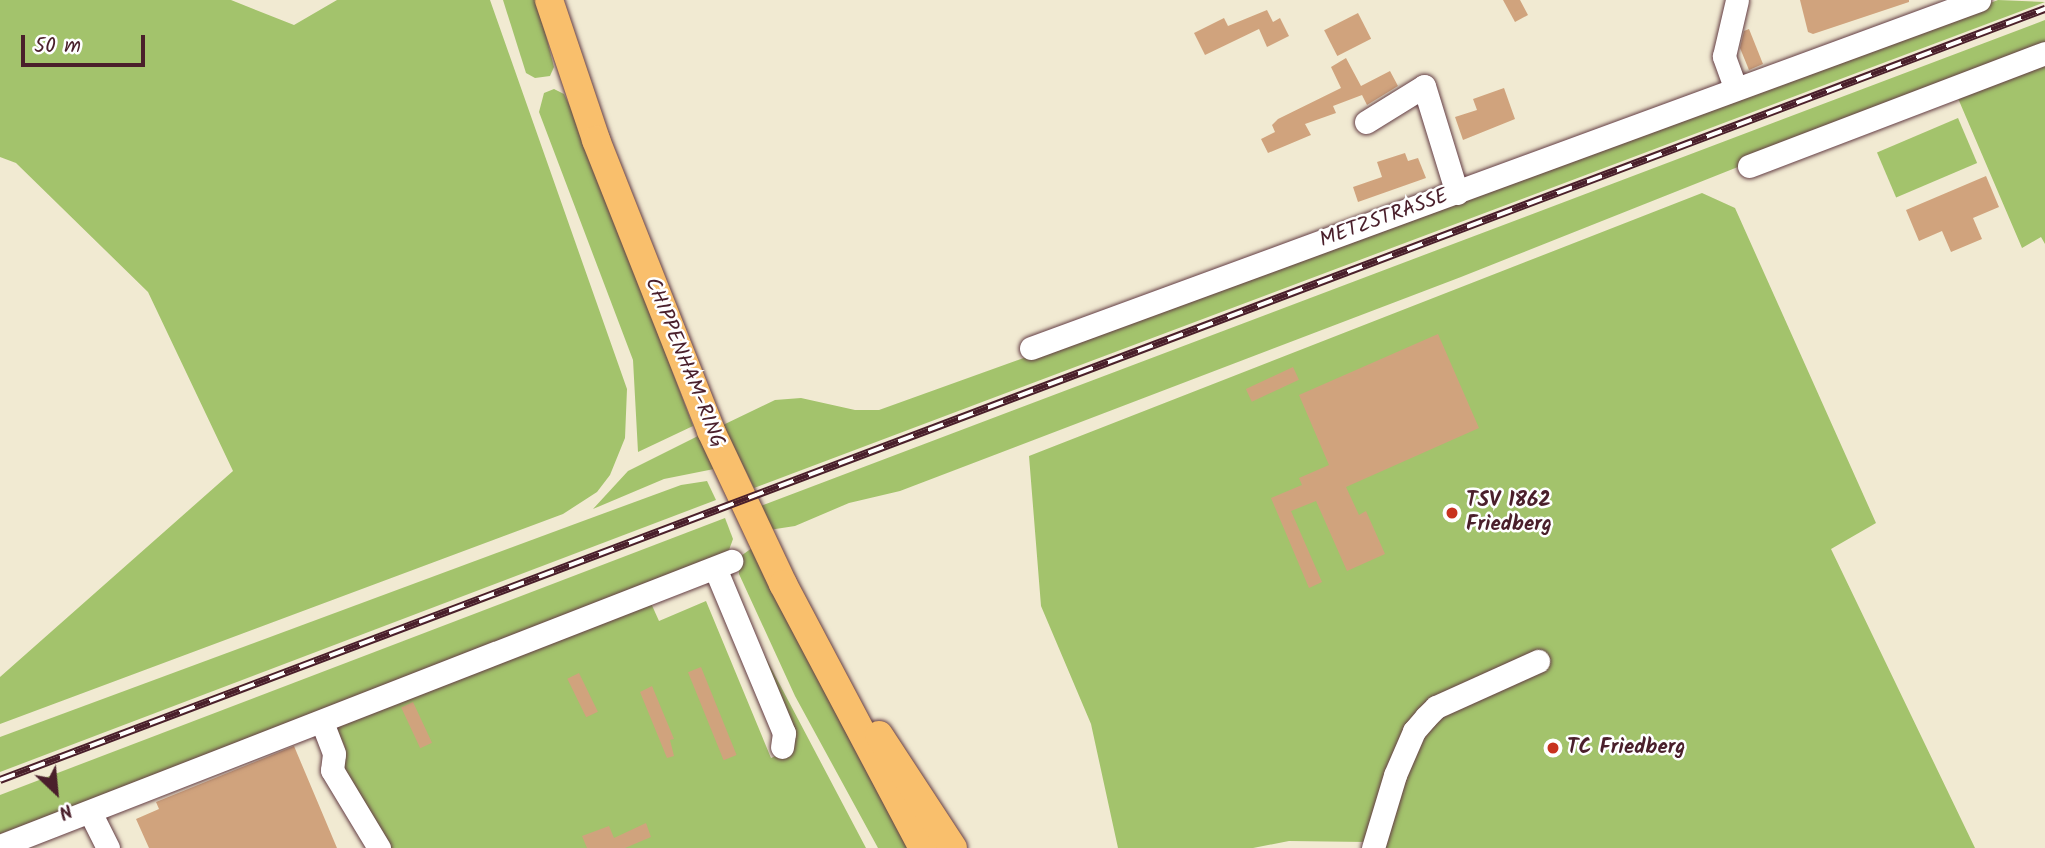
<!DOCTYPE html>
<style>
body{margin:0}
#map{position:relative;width:2045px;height:848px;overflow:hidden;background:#f1ead2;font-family:Kalam,sans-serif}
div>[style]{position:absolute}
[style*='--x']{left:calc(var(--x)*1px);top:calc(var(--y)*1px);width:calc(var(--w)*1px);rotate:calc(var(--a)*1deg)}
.green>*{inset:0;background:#a3c36c;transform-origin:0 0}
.building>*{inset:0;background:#d0a37d;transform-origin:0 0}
.roads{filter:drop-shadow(0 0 2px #633d44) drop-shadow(0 0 2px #633d44)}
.minor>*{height:23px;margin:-11.5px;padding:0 11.5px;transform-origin:11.5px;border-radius:11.5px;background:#fff}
.major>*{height:28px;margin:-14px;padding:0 14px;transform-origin:14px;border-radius:14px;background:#f9bf6c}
.rail>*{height:8px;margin-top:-4px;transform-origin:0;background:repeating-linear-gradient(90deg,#fff 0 16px,#4a1f2b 0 32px);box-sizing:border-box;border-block:2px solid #4a1f2b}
.dots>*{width:19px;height:19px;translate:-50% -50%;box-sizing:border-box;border:4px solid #fff;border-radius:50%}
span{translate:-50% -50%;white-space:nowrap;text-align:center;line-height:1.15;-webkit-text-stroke:5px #fff;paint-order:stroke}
.street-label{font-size:21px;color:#4a1f2b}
.poi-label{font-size:21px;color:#4a1f2b;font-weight:700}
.left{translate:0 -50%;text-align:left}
.north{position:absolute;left:21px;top:757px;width:70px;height:70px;-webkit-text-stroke:5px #fff;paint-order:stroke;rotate:154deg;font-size:19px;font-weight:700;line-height:28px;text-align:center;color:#4a1f2b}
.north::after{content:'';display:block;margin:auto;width:24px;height:32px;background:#4a1f2b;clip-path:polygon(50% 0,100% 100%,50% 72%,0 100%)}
.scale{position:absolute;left:21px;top:35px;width:124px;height:32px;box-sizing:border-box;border:4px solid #4a1f2b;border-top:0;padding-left:9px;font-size:21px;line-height:24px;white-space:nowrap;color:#4a1f2b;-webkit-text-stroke:5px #fff;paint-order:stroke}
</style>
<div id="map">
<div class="green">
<i style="clip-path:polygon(0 0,231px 0,294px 25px,337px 0,490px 0,627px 389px,625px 438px,610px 475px,597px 492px,563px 514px,0 724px,0 677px,233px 471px,148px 292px,16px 163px,0 157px)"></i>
<i style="clip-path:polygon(503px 0,537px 0,554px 67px,550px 76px,535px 78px,526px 73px)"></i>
<i style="clip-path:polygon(1998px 0,2045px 2px,754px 488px,723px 425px,775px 400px,801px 398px,855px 410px,879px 410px,1539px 173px)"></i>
<i style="clip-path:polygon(2045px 20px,2045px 45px,1461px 277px,900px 491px,849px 503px,795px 526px,769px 530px,758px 507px)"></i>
<i style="clip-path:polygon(2045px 60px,2045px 244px,2041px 237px,2022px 248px,1957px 96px)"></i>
<i style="clip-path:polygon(554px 89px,564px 94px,579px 125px,693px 426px,638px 452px,633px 360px,539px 112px,544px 93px)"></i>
<i style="left:1958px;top:118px;width:49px;height:88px;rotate:67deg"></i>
<i style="clip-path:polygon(1702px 193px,1735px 208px,1876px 523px,1831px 549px,1975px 848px,1383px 848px,1366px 842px,1289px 841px,1253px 848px,1118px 848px,1091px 724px,1041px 606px,1029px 456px)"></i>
<i style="clip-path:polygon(698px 436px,714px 469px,664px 479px,593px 509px,628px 471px)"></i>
<i style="clip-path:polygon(707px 481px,716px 500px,0 772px,0 737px,583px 521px,681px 485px)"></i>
<i style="clip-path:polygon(725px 518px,733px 539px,729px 550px,699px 570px,0 834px,0 795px)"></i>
<i style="clip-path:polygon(752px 548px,857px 754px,908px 848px,878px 848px,795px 696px,739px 574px,738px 558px)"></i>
<i style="clip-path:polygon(650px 601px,659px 621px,706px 601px,771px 758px,789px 750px,740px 609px,866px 848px,385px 848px,336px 765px,345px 747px,335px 725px)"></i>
</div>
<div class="building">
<i style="clip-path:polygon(1503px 0,1520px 0,1528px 15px,1515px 22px)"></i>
<i style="clip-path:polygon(1800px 0,1909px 0,1909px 2px,1813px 34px,1808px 32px)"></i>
<i style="clip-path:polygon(1267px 10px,1273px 22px,1280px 18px,1289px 36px,1267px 47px,1259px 29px,1205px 55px,1194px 33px,1224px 18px,1228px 26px)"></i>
<i style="left:1358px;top:13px;width:29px;height:38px;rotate:63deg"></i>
<i style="clip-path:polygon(1749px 29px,1763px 64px,1749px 70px,1740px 48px,1744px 31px)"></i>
<i style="clip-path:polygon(1346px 58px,1361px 86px,1390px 71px,1398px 86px,1367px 105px,1362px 95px,1333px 106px,1336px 113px,1305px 124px,1311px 135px,1268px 153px,1261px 139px,1275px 132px,1272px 125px,1278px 119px,1341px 88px,1331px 67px)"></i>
<i style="clip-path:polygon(1504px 88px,1515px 119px,1463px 140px,1455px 117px,1477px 110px,1473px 99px)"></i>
<i style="clip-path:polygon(1405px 153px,1408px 161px,1418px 158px,1426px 178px,1358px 202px,1353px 187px,1382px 177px,1377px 162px)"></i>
<i style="clip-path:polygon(1986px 176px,1999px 207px,1973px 218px,1982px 239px,1951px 252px,1942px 231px,1919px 241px,1906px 210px)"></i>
<i style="clip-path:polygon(1438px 334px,1479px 428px,1346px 487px,1359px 515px,1366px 511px,1385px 554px,1347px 571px,1316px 501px,1291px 511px,1322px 582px,1309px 588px,1271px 498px,1302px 485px,1299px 478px,1329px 465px,1299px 395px)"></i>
<i style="left:1293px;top:367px;width:14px;height:52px;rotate:65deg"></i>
<i style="left:701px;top:667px;width:95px;height:14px;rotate:68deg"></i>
<i style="left:579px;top:673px;width:43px;height:13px;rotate:64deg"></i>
<i style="clip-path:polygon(652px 686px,674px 739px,670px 740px,674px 756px,667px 758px,640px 692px)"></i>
<i style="left:413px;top:702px;width:45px;height:13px;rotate:65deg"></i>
<i style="clip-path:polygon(294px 746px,337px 848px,149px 848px,136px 819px,159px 809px,156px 802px)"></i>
<i style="clip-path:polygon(646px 823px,651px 837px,625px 848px,587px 848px,582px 836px,609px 826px,614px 838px)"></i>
</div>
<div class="roads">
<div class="minor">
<i style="--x:1735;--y:87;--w:33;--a:-110"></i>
<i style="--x:1724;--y:56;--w:57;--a:-76.9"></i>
<i style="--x:1366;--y:122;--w:68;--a:-31.8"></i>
<i style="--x:1424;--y:86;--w:112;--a:72.9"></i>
<i style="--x:1749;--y:166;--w:317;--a:-20.9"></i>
<i style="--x:1031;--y:348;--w:1010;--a:-20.16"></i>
<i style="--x:715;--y:568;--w:179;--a:67.3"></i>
<i style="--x:784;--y:733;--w:14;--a:98"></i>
<i style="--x:322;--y:722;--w:34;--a:69"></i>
<i style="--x:334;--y:754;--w:16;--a:97"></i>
<i style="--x:332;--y:770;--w:91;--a:58.9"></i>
<i style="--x:90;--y:812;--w:40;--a:63.4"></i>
<i style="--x:0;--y:846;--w:785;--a:-21.3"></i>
<i style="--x:1373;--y:848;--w:76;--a:-73.2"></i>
<i style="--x:1395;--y:775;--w:48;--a:-66.6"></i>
<i style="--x:1414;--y:731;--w:18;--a:-49"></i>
<i style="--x:1426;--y:717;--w:14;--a:-45"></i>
<i style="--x:1436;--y:707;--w:112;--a:-24.3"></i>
</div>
<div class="major">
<i style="--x:549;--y:0;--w:148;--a:71.4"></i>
<i style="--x:596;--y:140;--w:313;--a:68.4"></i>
<i style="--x:711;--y:431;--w:169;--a:64.8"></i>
<i style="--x:783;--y:584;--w:299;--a:62.1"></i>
<i style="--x:879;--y:735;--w:135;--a:56.8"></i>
</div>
</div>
<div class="rail">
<i style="--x:0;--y:780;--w:2186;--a:-20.66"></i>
</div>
<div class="dots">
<i style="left:1452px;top:513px;background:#c8321e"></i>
<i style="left:1553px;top:748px;background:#c8321e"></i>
</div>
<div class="street-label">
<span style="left:1384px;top:219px;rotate:-20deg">METZSTRASSE</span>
<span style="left:684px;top:363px;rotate:68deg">CHIPPENHAM-RING</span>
</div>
<div class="poi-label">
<span class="left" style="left:1466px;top:513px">TSV 1862<br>Friedberg</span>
<span class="left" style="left:1567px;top:748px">TC Friedberg</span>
</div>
<div class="north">N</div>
<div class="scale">50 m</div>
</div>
